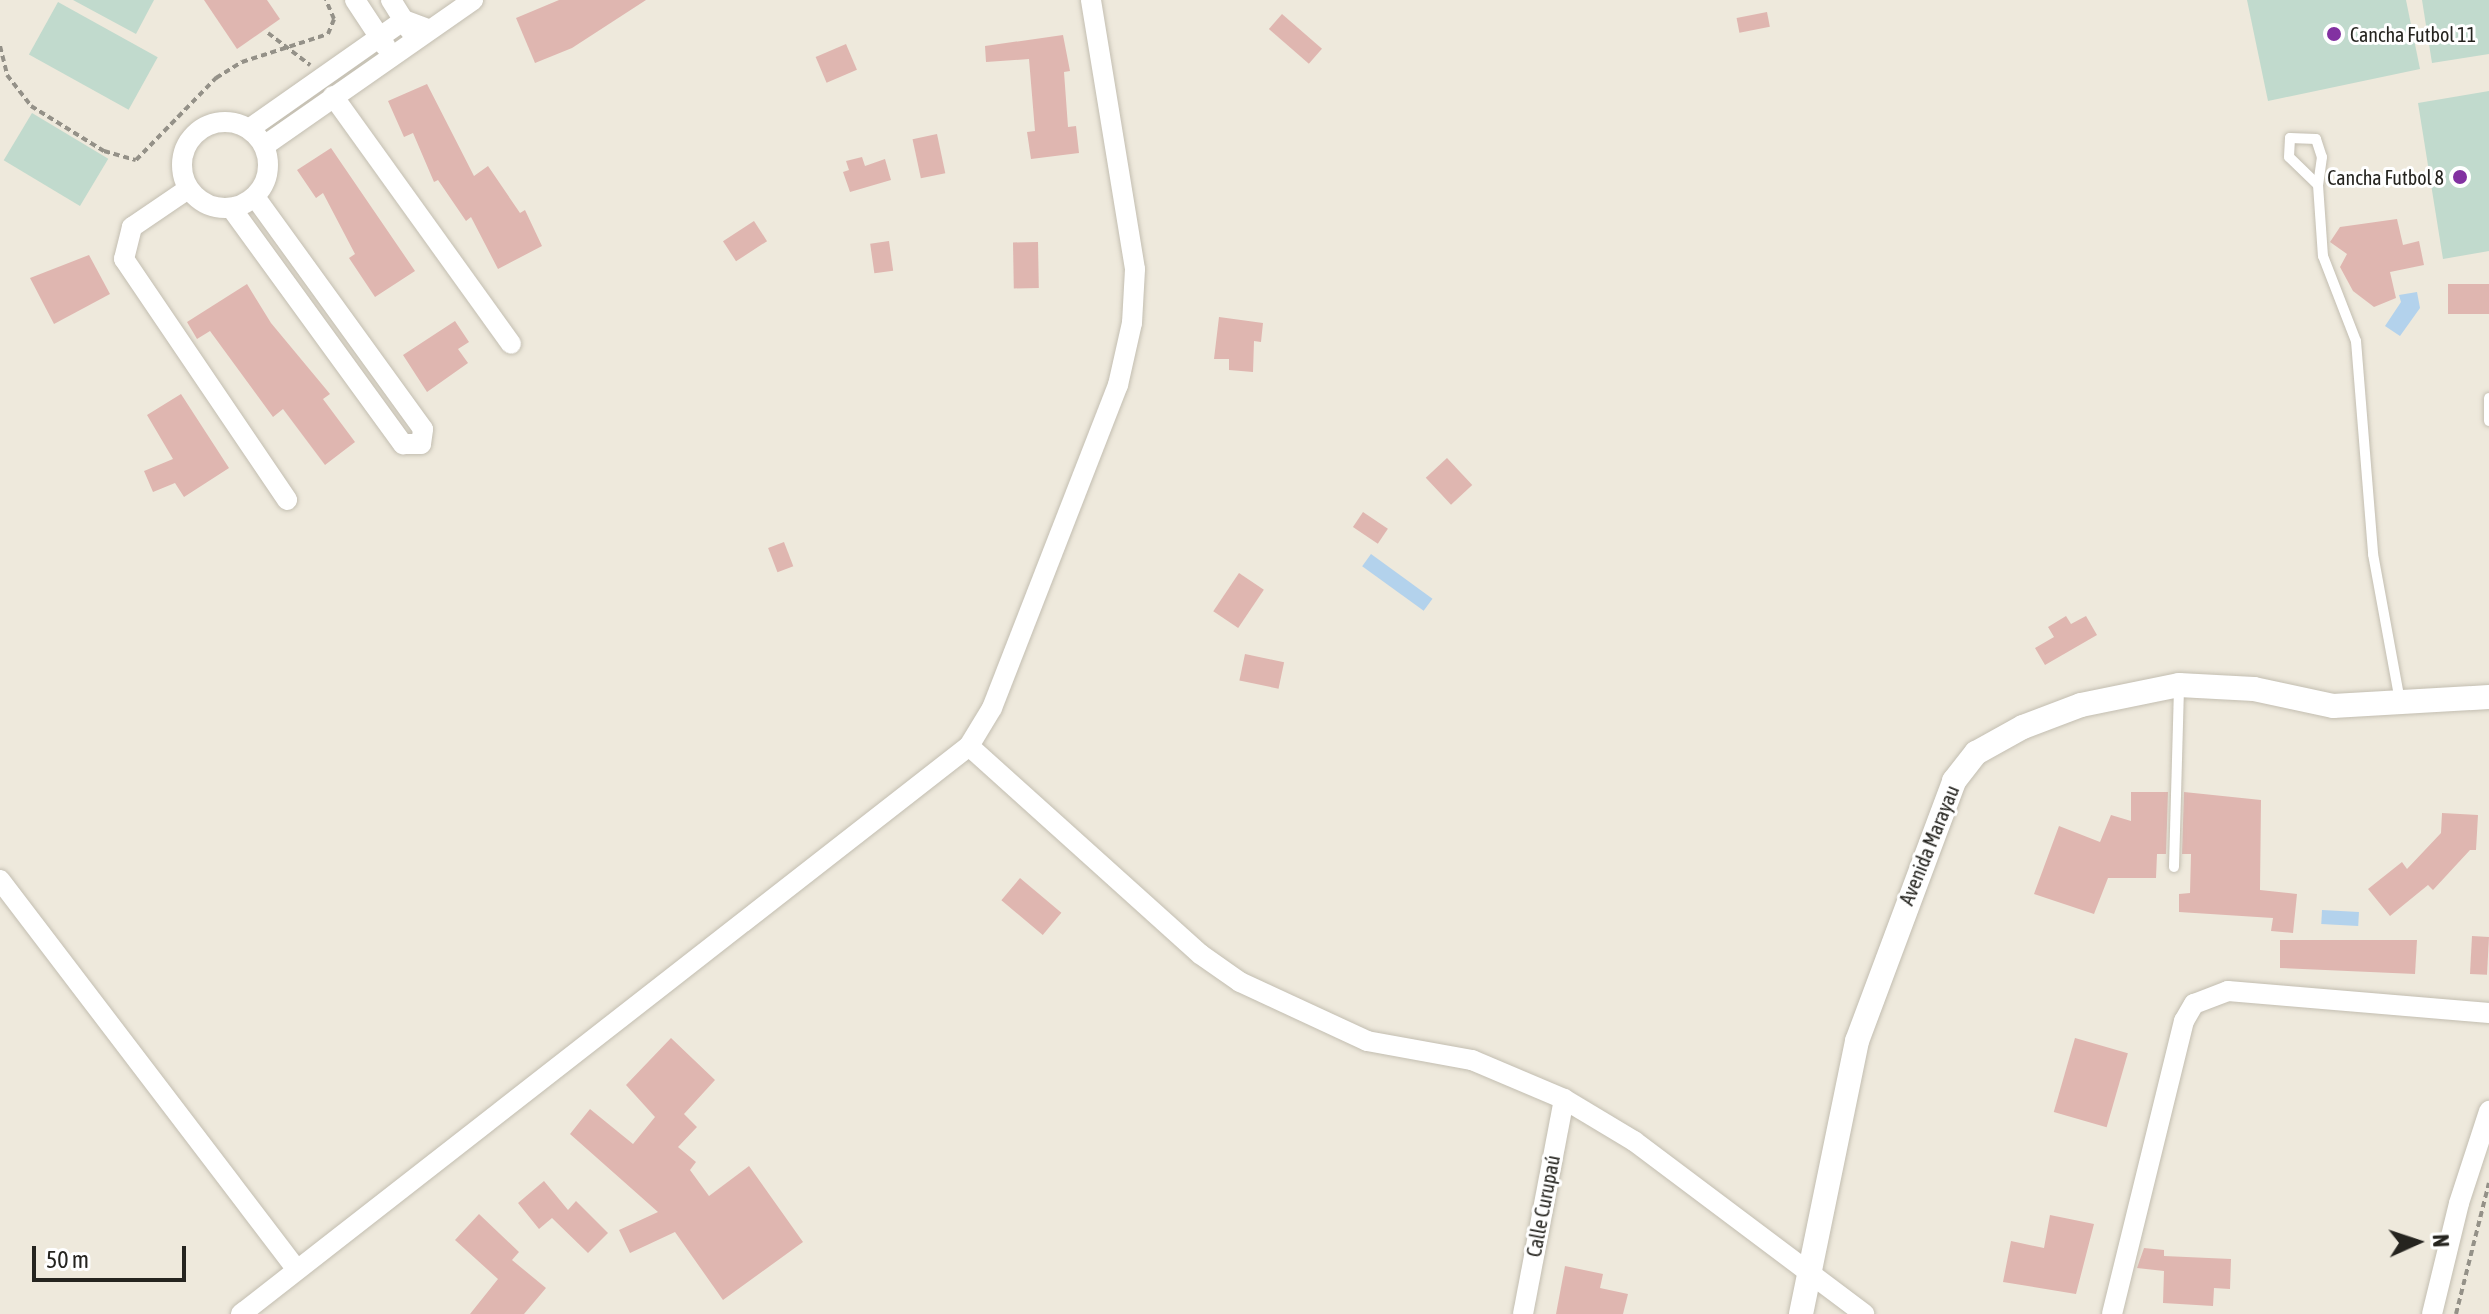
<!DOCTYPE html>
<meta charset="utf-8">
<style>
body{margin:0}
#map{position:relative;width:2489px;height:1314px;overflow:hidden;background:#eee9dc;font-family:"Asap Condensed",sans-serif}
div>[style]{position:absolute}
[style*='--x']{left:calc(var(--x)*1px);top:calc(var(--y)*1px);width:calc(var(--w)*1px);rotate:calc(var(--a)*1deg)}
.green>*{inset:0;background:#c1dacd;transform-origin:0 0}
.water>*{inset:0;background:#b3d2ec;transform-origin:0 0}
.building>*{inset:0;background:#dfb6b0;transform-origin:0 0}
.path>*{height:4px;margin-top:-2px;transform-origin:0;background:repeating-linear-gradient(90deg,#949188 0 6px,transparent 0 10px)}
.roads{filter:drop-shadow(0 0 2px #c3beb1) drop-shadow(0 0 2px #c3beb1)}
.service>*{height:10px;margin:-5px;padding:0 5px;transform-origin:5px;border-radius:5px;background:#fff}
.minor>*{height:20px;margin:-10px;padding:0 10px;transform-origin:10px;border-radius:10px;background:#fff}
.minor>.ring{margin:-10px;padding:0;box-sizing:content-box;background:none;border:20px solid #fff;border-radius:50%}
.tertiary>*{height:24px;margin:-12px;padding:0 12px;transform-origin:12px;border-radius:12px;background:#fff}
.dots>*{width:22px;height:22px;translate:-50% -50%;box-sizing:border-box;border:4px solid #fff;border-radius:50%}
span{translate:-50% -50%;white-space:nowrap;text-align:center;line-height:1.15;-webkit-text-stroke:6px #fff;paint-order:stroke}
.poi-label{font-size:20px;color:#25241f}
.left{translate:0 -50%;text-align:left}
.right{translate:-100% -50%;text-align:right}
.street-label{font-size:20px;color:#25241f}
.north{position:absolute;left:2377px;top:1202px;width:80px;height:80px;-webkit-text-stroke:6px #fff;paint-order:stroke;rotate:87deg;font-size:22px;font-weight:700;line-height:32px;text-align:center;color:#25241f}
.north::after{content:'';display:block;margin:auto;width:28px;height:36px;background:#25241f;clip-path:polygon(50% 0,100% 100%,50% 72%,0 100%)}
.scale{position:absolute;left:32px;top:1246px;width:154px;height:36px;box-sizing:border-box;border:4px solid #25241f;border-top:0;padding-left:10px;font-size:24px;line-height:28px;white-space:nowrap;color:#25241f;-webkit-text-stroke:6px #fff;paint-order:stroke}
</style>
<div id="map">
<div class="green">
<i style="clip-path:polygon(73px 0,154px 0,136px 34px)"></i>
<i style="clip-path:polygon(2247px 0,2406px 0,2420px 69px,2268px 101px)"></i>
<i style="clip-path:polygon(2422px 0,2489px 0,2489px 54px,2432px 63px)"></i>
<i style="left:58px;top:2px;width:114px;height:60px;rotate:29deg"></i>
<i style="clip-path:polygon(2489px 91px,2489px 251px,2443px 259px,2418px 103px)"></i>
<i style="left:32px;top:113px;width:89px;height:55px;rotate:31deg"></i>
</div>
<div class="water">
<i style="clip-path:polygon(2417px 292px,2420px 308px,2400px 336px,2385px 326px,2401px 302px,2399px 295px)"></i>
<i style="left:1371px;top:554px;width:76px;height:15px;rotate:36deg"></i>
<i style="left:2322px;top:910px;width:37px;height:14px;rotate:3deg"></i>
</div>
<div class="building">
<i style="clip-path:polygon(204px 0,267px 0,280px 19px,237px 49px)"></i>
<i style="clip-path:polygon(559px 0,646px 0,572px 48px,535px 63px,516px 18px)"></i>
<i style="left:1767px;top:12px;width:15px;height:31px;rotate:79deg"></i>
<i style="left:1282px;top:14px;width:53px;height:20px;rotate:41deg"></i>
<i style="clip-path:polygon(1063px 35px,1070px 71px,1064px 72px,1068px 127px,1076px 126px,1079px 153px,1031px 159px,1027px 132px,1035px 131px,1029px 59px,986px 62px,985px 46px)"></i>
<i style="left:846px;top:44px;width:28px;height:33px;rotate:67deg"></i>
<i style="clip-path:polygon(427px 84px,474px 176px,488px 166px,520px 213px,525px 210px,542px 246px,498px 269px,471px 217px,466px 221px,438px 180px,434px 182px,413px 133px,404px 137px,388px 101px)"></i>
<i style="left:937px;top:134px;width:40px;height:25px;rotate:78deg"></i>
<i style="clip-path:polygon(331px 148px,415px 271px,375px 297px,349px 258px,355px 254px,323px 193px,316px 198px,297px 170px)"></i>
<i style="clip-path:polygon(862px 157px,865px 166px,885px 159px,891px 180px,850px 192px,843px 172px,849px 170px,846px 161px)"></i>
<i style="clip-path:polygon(2397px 219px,2403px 245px,2419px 241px,2424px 265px,2390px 272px,2396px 298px,2374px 307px,2353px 291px,2340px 267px,2347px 254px,2330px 242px,2340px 227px)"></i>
<i style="left:754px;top:221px;width:24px;height:37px;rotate:57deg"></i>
<i style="left:889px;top:241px;width:30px;height:19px;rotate:82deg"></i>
<i style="left:1038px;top:242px;width:46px;height:25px;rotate:89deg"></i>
<i style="clip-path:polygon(89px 255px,110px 294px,54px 324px,30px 278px)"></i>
<i style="clip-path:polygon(247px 284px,271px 323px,330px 394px,323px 399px,355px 442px,325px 465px,283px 409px,273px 417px,210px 331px,197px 339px,187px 322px)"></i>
<i style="left:2489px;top:284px;width:30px;height:41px;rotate:90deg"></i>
<i style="clip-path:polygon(1219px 317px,1263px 323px,1261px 342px,1254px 341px,1253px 372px,1229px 370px,1229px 359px,1214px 359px)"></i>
<i style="clip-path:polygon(455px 321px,469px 342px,458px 349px,468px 363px,427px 392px,403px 355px)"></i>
<i style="clip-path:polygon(181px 394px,229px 468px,184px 497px,175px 483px,153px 492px,144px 471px,173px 459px,147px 415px)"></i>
<i style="left:1447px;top:458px;width:37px;height:29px;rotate:47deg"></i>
<i style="left:1363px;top:512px;width:30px;height:18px;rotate:34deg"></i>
<i style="left:784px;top:542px;width:26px;height:17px;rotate:69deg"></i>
<i style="left:1239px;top:573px;width:30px;height:46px;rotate:34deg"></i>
<i style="clip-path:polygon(2066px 616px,2071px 624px,2086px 616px,2097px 635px,2045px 665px,2035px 648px,2054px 637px,2048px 627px)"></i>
<i style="left:1245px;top:654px;width:40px;height:27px;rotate:12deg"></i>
<i style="clip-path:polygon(2131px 792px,2168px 792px,2166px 854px,2157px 854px,2156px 878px,2108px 878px,2094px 914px,2034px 894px,2059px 826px,2100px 842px,2111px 815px,2131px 821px)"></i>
<i style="clip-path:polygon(2184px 792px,2261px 800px,2260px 890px,2297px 894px,2293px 933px,2271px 931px,2273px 918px,2179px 912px,2179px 894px,2190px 893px,2191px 854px,2182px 854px)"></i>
<i style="clip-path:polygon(2442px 813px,2478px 815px,2476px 850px,2470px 850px,2433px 890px,2428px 885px,2390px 916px,2368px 889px,2402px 862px,2407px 869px,2441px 833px)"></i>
<i style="left:1020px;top:878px;width:54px;height:29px;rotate:40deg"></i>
<i style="left:2472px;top:936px;width:17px;height:38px;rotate:3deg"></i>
<i style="clip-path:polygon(2280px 940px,2417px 940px,2415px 974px,2280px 968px)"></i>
<i style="clip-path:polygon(671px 1038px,715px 1080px,684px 1114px,697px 1127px,678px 1147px,696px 1162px,690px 1170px,709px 1196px,749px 1166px,803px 1242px,723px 1300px,675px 1232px,630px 1253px,619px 1230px,658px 1212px,570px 1134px,590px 1109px,633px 1144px,655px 1117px,626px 1085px)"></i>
<i style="left:2075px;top:1038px;width:55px;height:77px;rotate:16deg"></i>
<i style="clip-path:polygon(544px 1181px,568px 1210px,576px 1201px,608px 1233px,588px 1253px,552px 1218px,539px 1229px,518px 1203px)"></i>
<i style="clip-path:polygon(479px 1214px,519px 1252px,512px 1260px,546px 1288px,524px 1314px,470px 1314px,498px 1279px,455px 1240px)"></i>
<i style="clip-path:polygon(2050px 1215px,2094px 1224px,2076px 1294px,2003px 1282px,2011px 1241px,2044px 1248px)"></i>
<i style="clip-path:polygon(2144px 1248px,2164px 1250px,2164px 1256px,2231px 1259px,2230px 1289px,2214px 1288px,2213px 1306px,2163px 1303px,2164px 1271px,2137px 1268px)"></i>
<i style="clip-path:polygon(1565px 1266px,1603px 1274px,1600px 1288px,1628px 1294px,1623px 1314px,1556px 1314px)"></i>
</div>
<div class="path">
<i style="--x:268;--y:33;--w:53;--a:37.3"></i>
<i style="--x:0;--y:46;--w:30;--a:76"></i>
<i style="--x:7;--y:75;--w:39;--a:52"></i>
<i style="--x:31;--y:106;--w:86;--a:31.7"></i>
<i style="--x:104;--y:151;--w:33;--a:16"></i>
<i style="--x:136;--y:160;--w:115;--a:-45.7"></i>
<i style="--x:216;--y:78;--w:31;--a:-32"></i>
<i style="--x:242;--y:62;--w:90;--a:-18"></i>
<i style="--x:328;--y:34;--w:16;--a:-68"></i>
<i style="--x:334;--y:19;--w:21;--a:-113"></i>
<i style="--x:2456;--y:1314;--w:135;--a:-75.9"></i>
</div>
<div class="roads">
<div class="service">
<i style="--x:2318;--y:185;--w:40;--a:-136"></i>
<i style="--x:2289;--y:157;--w:19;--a:-87"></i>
<i style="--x:2290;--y:138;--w:26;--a:2"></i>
<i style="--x:2316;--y:139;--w:19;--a:72"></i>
<i style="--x:2322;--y:157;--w:28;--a:98"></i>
<i style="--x:2318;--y:185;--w:71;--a:86"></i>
<i style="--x:2323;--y:256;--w:91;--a:68.8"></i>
<i style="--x:2356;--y:341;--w:214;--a:85.4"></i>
<i style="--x:2373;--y:554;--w:149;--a:79.6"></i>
<i style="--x:2489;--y:398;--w:23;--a:90"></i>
<i style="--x:2174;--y:867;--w:182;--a:-88.4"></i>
</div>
<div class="minor">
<i style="--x:355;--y:0;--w:56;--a:56.6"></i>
<i style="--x:391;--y:0;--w:36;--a:58"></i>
<i style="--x:333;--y:96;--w:305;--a:54.3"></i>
<i class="ring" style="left:182px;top:122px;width:66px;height:66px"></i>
<i style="--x:249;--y:129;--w:189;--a:-35.1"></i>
<i style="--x:404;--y:20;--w:25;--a:21"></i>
<i style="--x:264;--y:146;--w:255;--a:-34.9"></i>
<i style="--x:188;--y:189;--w:68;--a:145.8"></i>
<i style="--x:132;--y:227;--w:33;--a:104"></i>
<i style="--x:124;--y:259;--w:291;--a:55.9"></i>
<i style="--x:232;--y:209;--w:291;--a:54"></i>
<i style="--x:403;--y:444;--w:18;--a:0"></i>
<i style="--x:421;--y:444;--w:15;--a:-82"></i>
<i style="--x:423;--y:429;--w:286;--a:-125.9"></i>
<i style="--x:969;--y:746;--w:311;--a:42"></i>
<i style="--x:1200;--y:954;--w:49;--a:35"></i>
<i style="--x:1240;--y:982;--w:140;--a:24.9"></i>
<i style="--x:1367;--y:1041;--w:107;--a:10.3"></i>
<i style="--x:1472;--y:1060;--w:100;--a:23"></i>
<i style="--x:1564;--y:1099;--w:82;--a:31"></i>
<i style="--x:1634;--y:1141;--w:288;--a:36.9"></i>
<i style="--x:0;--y:880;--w:488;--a:52.7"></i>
<i style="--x:241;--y:1314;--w:923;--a:-37.96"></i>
<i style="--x:969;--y:746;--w:44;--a:-58.8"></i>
<i style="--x:992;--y:708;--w:347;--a:-68.7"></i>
<i style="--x:1118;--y:385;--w:64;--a:-77.3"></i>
<i style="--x:1132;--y:323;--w:54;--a:-86.8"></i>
<i style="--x:1135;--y:269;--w:273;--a:-99.3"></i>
<i style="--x:1523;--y:1314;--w:219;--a:-79.2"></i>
<i style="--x:2112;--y:1314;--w:302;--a:-76.2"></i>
<i style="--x:2184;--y:1021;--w:20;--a:-60"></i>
<i style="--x:2194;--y:1004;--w:36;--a:-21"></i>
<i style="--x:2228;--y:991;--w:262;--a:4.8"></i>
<i style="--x:2432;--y:1314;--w:114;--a:-76.3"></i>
<i style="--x:2459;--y:1203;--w:97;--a:-71.9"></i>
</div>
<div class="tertiary">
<i style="--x:1801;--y:1314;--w:279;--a:-78.4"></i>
<i style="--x:1857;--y:1041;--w:278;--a:-69.5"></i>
<i style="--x:1954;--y:781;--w:36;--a:-52"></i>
<i style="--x:1976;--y:753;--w:54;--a:-29"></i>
<i style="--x:2023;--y:727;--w:62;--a:-20.8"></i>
<i style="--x:2081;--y:705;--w:100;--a:-11.5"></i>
<i style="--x:2179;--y:685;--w:75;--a:3.1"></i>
<i style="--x:2254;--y:689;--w:81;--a:12.1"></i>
<i style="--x:2333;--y:706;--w:156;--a:-3.3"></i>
</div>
</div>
<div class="dots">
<i style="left:2334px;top:34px;background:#8231a1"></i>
<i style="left:2460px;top:177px;background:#8231a1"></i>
</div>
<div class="poi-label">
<span class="left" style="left:2350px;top:34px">Cancha Futbol 11</span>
<span class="right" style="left:2444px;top:177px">Cancha Futbol 8</span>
</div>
<div class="street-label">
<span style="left:1929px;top:845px;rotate:-68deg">Avenida Marayau</span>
<span style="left:1543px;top:1206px;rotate:-79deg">Calle Curupaú</span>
</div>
<div class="north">N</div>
<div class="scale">50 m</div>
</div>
